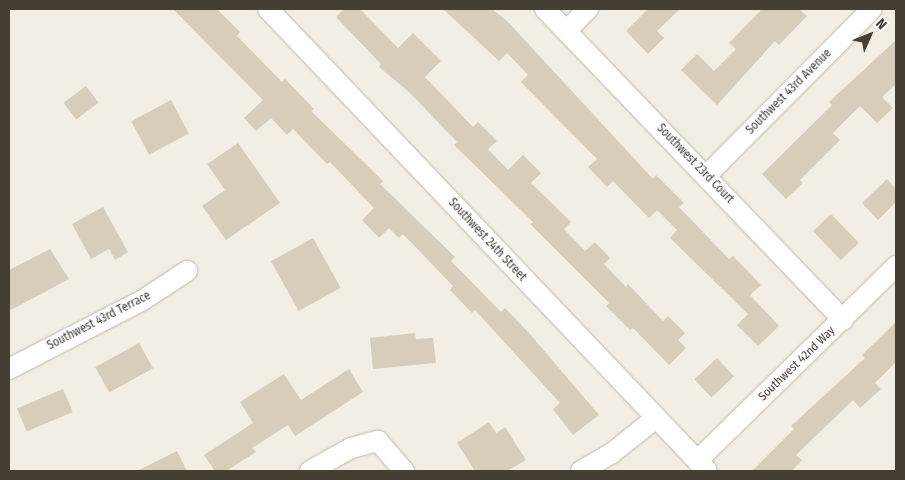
<!DOCTYPE html>
<style>
body{margin:0}
#map{position:relative;width:905px;height:480px;overflow:hidden;background:#f3eee3;font-family:"Fira Sans Condensed",sans-serif}
div>[style]{position:absolute}
[style*='--x']{left:calc(var(--x)*1px);top:calc(var(--y)*1px);width:calc(var(--w)*1px);rotate:calc(var(--a)*1deg)}
.building>*{inset:0;background:#d8ccbb;transform-origin:0 0}
.roads{filter:drop-shadow(0 0 1px #bfb6a6) drop-shadow(0 0 1px #bfb6a6)}
.minor>*{height:20px;margin:-10px;padding:0 10px;transform-origin:10px;border-radius:10px;background:#fff}
span{translate:-50% -50%;white-space:nowrap;text-align:center;line-height:1.15;-webkit-text-stroke:4px #fff;paint-order:stroke}
.street-label{font-size:12px;color:#453e33}
.frame{position:absolute;inset:0;border:10px solid #453e33;pointer-events:none}
.north{position:absolute;left:845px;top:10px;width:50px;height:50px;-webkit-text-stroke:4px #fff;paint-order:stroke;rotate:46deg;font-size:14px;font-weight:700;line-height:20px;text-align:center;color:#453e33}
.north::after{content:'';display:block;margin:auto;width:18px;height:22px;background:#453e33;clip-path:polygon(50% 0,100% 100%,50% 72%,0 100%)}
</style>
<div id="map">
<div class="building">
<i style="clip-path:polygon(173px 9px,217px 9px,240px 32px,237px 36px,282px 82px,285px 79px,314px 109px,311px 111px,383px 181px,380px 184px,455px 257px,451px 261px,501px 312px,505px 308px,529px 333px,599px 415px,573px 435px,553px 409px,560px 403px,475px 310px,472px 313px,450px 290px,453px 286px,403px 234px,399px 238px,389px 228px,379px 238px,362px 220px,374px 208px,330px 162px,327px 164px,293px 129px,287px 135px,271px 118px,256px 131px,244px 118px,263px 100px)"></i>
<i style="clip-path:polygon(344px 9px,360px 9px,398px 48px,413px 33px,441px 61px,425px 77px,473px 127px,478px 122px,497px 141px,488px 149px,508px 170px,523px 155px,541px 173px,531px 183px,571px 222px,564px 229px,585px 251px,595px 242px,610px 258px,604px 264px,626px 287px,628px 284px,663px 321px,668px 316px,685px 333px,678px 340px,686px 348px,669px 365px,633px 328px,630px 330px,606px 306px,609px 303px,530px 224px,533px 222px,454px 145px,457px 142px,409px 92px,379px 67px,381px 64px,336px 17px)"></i>
<i style="clip-path:polygon(443px 9px,492px 9px,507px 21px,653px 179px,656px 175px,684px 203px,679px 207px,729px 259px,733px 256px,761px 285px,750px 295px,779px 326px,758px 346px,737px 325px,748px 314px,670px 238px,677px 230px,657px 210px,649px 218px,613px 181px,607px 187px,588px 167px,597px 159px,521px 82px,528px 75px,507px 53px,499px 61px)"></i>
<i style="clip-path:polygon(648px 9px,680px 9px,657px 31px,664px 38px,648px 54px,626px 31px)"></i>
<i style="clip-path:polygon(762px 9px,799px 9px,807px 16px,779px 45px,775px 41px,717px 105px,681px 70px,697px 54px,714px 71px,736px 49px,729px 43px)"></i>
<i style="clip-path:polygon(896px 40px,896px 84px,882px 97px,893px 108px,877px 123px,860px 106px,833px 133px,840px 140px,800px 180px,803px 183px,786px 199px,762px 174px,832px 105px,829px 102px)"></i>
<i style="left:86px;top:86px;width:21px;height:28px;rotate:53deg"></i>
<i style="left:171px;top:100px;width:38px;height:45px;rotate:62deg"></i>
<i style="clip-path:polygon(238px 143px,280px 203px,226px 240px,202px 206px,225px 190px,207px 164px)"></i>
<i style="clip-path:polygon(887px 179px,896px 189px,896px 202px,878px 220px,862px 203px)"></i>
<i style="clip-path:polygon(103px 207px,128px 252px,115px 260px,109px 249px,91px 259px,72px 224px)"></i>
<i style="left:831px;top:214px;width:40px;height:25px;rotate:46deg"></i>
<i style="left:313px;top:238px;width:57px;height:48px;rotate:61deg"></i>
<i style="clip-path:polygon(50px 249px,69px 279px,9px 311px,9px 270px)"></i>
<i style="clip-path:polygon(896px 322px,896px 362px,875px 383px,881px 389px,860px 408px,853px 400px,796px 455px,802px 460px,792px 471px,752px 471px,794px 429px,791px 426px,865px 358px,862px 355px)"></i>
<i style="clip-path:polygon(415px 333px,416px 339px,433px 338px,436px 363px,373px 369px,370px 338px)"></i>
<i style="left:139px;top:343px;width:29px;height:50px;rotate:61deg"></i>
<i style="left:717px;top:358px;width:25px;height:31px;rotate:47deg"></i>
<i style="clip-path:polygon(349px 369px,363px 392px,295px 436px,288px 425px,252px 448px,256px 452px,226px 471px,215px 471px,204px 455px,253px 423px,240px 402px,284px 374px,301px 400px)"></i>
<i style="left:63px;top:389px;width:25px;height:50px;rotate:67deg"></i>
<i style="clip-path:polygon(489px 422px,496px 433px,505px 427px,526px 460px,507px 471px,475px 471px,457px 443px)"></i>
<i style="clip-path:polygon(177px 451px,187px 471px,137px 471px)"></i>
</div>
<div class="roads">
<div class="minor">
<i style="--x:268;--y:9;--w:637;--a:46.46"></i>
<i style="--x:545;--y:9;--w:431;--a:46.2"></i>
<i style="--x:567;--y:30;--w:30;--a:-45"></i>
<i style="--x:707;--y:175;--w:234;--a:-45.2"></i>
<i style="--x:9;--y:369;--w:151;--a:-27.2"></i>
<i style="--x:143;--y:300;--w:53;--a:-33.4"></i>
<i style="--x:697;--y:461;--w:279;--a:-44.4"></i>
<i style="--x:310;--y:471;--w:47;--a:-29.3"></i>
<i style="--x:351;--y:448;--w:28;--a:-15"></i>
<i style="--x:378;--y:441;--w:40;--a:49"></i>
<i style="--x:581;--y:471;--w:36;--a:-30"></i>
<i style="--x:612;--y:453;--w:56;--a:-38.5"></i>
</div>
</div>
<div class="street-label">
<span style="left:789px;top:92px;rotate:-45deg">Southwest 43rd Avenue</span>
<span style="left:695px;top:164px;rotate:46deg">Southwest 23rd Court</span>
<span style="left:487px;top:240px;rotate:47deg">Southwest 24th Street</span>
<span style="left:99px;top:321px;rotate:-27deg">Southwest 43rd Terrace</span>
<span style="left:797px;top:364px;rotate:-44deg">Southwest 42nd Way</span>
</div>
<div class="frame"></div>
<div class="north">N</div>
</div>
